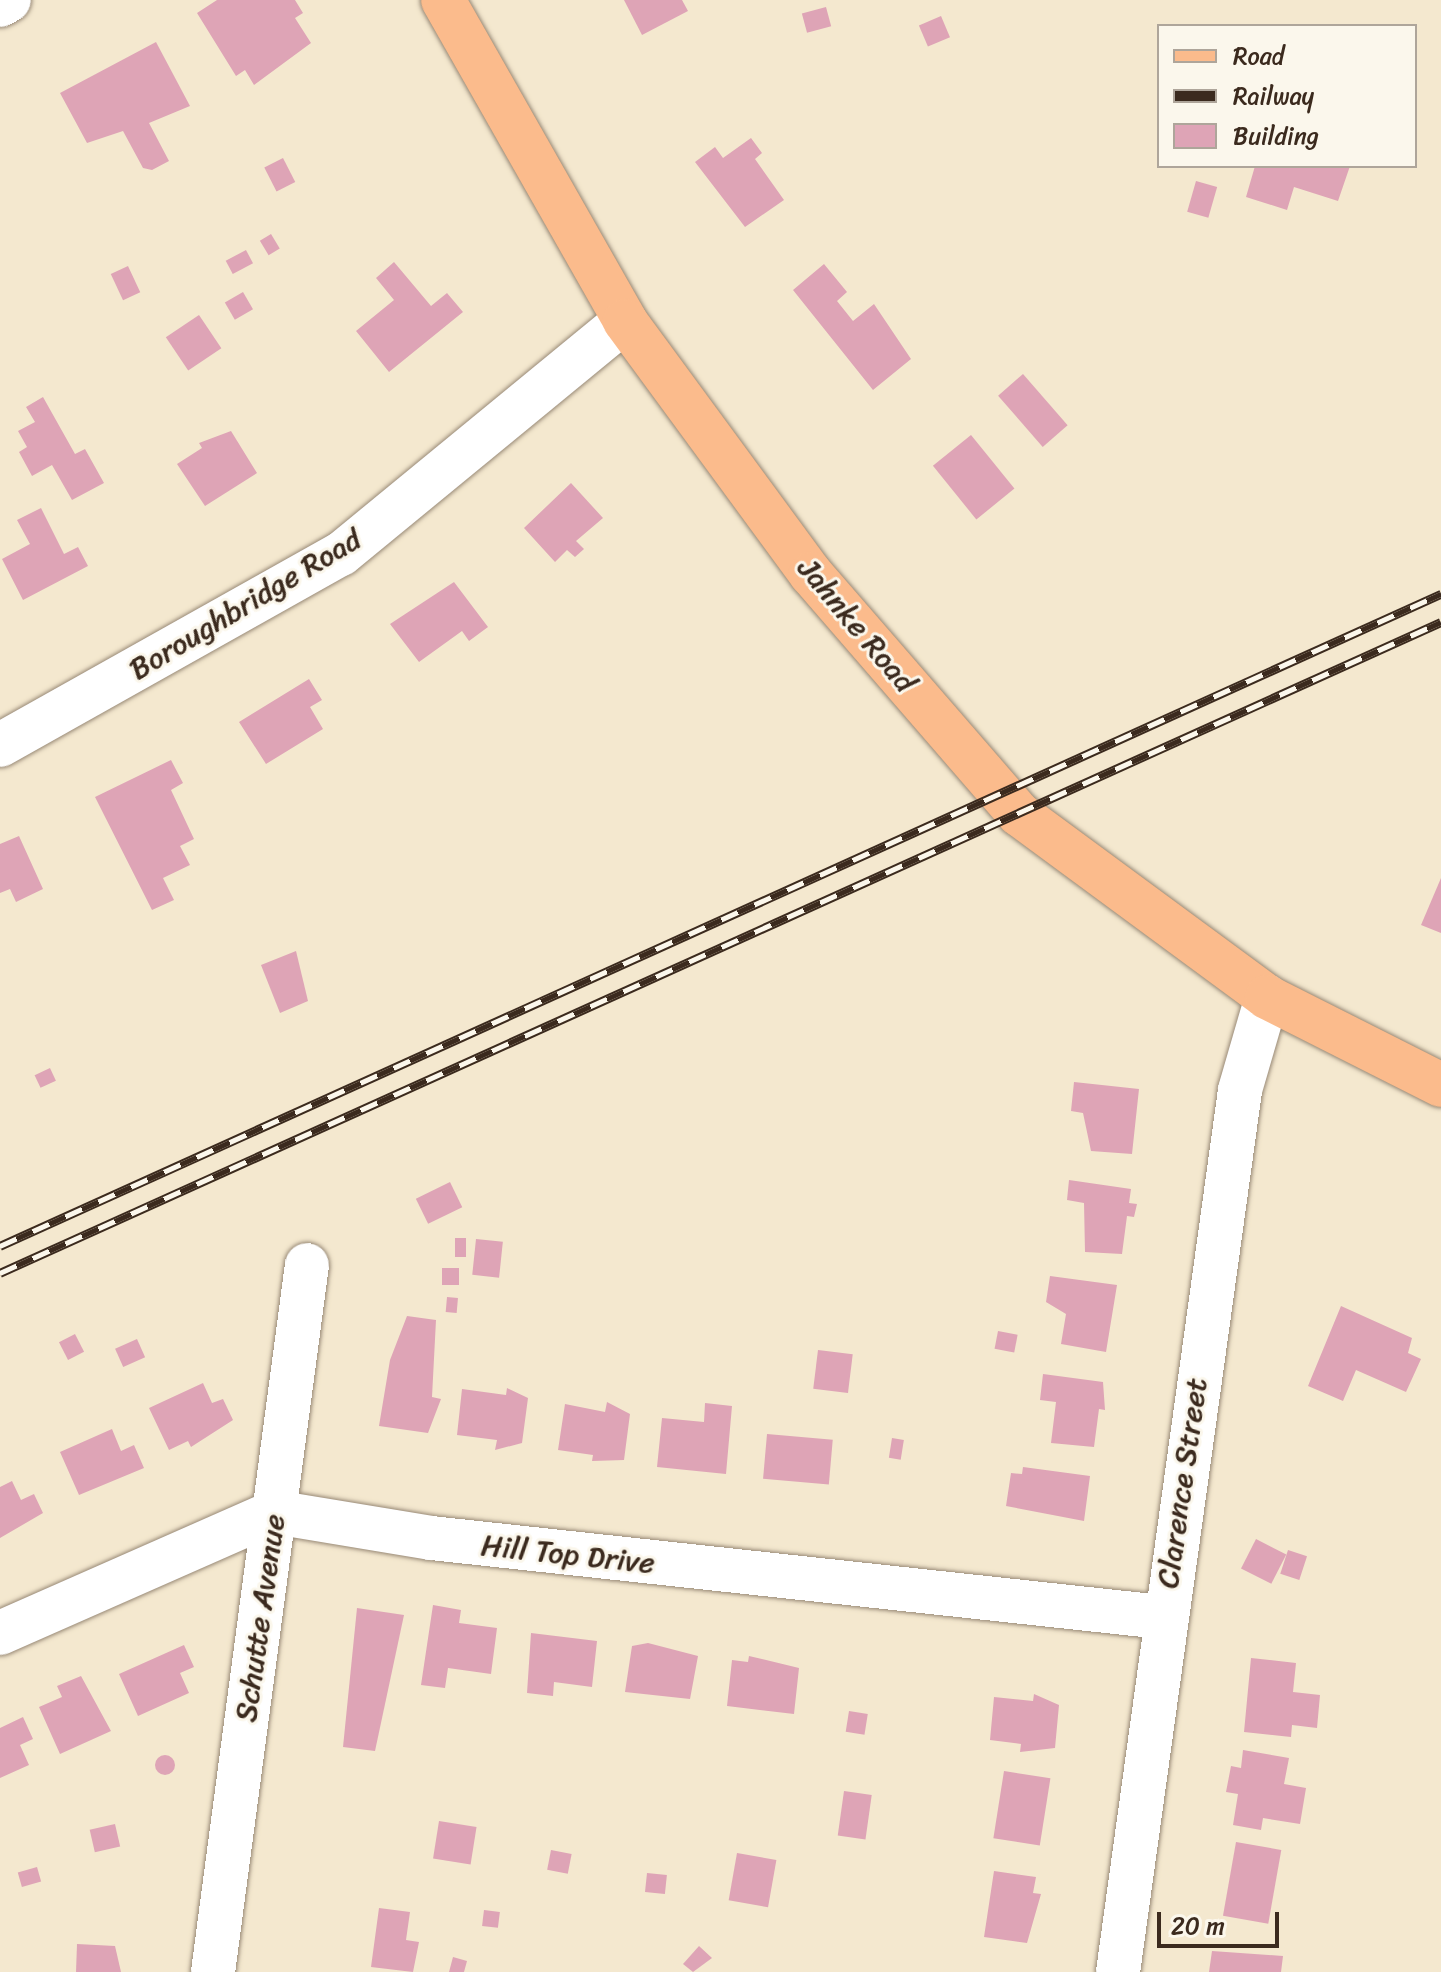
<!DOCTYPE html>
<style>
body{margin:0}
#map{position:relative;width:1441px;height:1972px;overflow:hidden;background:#f4e8cf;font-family:Sriracha,sans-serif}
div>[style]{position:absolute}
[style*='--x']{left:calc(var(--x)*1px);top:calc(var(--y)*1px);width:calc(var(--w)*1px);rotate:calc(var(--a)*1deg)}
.building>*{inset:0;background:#dea4b6;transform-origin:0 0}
.round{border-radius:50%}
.roads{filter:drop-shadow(0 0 2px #988976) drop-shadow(0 0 2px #988976)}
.minor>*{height:44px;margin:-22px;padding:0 22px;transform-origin:22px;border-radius:22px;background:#fff}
.major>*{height:44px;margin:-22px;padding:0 22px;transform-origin:22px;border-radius:22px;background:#fbbb8c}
.rail>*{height:9px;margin-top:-4.5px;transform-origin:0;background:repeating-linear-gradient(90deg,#fbf7ec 0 18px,#3b2a1e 0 36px);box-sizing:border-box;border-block:2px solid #3b2a1e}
span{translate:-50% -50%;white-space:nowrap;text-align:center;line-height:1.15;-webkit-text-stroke:6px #fbf7ec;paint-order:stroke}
.street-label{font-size:30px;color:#3b2a1e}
.legend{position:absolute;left:1157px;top:24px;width:260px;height:144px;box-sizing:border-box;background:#fbf7ec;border:2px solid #aea59a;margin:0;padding:10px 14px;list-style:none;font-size:24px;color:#3b2a1e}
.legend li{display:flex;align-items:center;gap:16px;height:40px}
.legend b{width:40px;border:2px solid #aea59a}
.scale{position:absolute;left:1157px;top:1912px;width:122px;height:36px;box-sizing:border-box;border:4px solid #3b2a1e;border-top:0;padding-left:10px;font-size:24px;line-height:28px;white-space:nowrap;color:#3b2a1e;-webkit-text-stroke:6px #fbf7ec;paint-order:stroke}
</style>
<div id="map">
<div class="building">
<i style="clip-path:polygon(217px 0,295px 0,303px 13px,295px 18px,311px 43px,254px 85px,245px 70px,236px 76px,197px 13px)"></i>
<i style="clip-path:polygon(624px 0,682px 0,688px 11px,642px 35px)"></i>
<i style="left:826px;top:7px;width:20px;height:25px;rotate:75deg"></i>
<i style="left:941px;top:16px;width:23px;height:24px;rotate:67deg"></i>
<i style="clip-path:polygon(156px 42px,190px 106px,149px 123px,169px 161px,152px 170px,143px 168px,123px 131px,87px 143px,60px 93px)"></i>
<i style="clip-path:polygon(751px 138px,762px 153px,755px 159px,784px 200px,745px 227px,695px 162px,715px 147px,723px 158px)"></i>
<i style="left:283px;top:158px;width:27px;height:21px;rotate:63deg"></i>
<i style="clip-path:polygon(1255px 166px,1350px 166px,1338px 201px,1294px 187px,1287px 210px,1246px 197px)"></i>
<i style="left:1196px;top:181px;width:22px;height:32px;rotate:16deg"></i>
<i style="left:271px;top:234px;width:17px;height:13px;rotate:59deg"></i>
<i style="left:246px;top:250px;width:15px;height:23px;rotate:62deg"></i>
<i style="clip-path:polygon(394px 262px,431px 306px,447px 293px,463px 312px,389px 372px,356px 331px,394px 300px,376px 278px)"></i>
<i style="clip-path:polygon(824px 264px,847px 292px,837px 301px,853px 321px,874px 304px,911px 359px,873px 390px,793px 290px)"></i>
<i style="left:128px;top:266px;width:29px;height:19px;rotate:65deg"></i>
<i style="left:243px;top:292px;width:20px;height:21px;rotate:60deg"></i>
<i style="left:199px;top:315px;width:40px;height:40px;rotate:56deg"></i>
<i style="left:1023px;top:374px;width:68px;height:33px;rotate:49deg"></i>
<i style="clip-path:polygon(43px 397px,75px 454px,85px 449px,104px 483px,72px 500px,52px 465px,32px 476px,19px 452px,27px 447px,18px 431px,35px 422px,26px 407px)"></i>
<i style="clip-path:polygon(231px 431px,257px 473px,205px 506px,177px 464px,202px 448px,199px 443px)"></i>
<i style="left:971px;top:435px;width:69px;height:49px;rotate:51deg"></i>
<i style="clip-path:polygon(571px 483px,603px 518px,576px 541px,584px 549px,575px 557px,567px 550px,555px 562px,524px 528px)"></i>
<i style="clip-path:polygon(41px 508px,64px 554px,78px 547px,88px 566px,23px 600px,2px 559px,30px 544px,17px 520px)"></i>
<i style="clip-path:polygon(454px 582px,488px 627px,469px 641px,462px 631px,419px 662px,390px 624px)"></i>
<i style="clip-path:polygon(309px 679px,322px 700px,310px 707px,323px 729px,266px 764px,239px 722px)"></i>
<i style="clip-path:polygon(171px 760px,183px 783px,171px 790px,194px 839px,180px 846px,190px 865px,163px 878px,174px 900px,152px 910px,95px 797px)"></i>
<i style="clip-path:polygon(19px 836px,43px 889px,16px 902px,10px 889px,0 893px,0 844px)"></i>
<i style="clip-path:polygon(1441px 878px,1441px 933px,1421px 925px)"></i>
<i style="clip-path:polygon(296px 951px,308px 1001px,280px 1013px,261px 965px)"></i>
<i style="left:50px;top:1068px;width:14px;height:17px;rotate:65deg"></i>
<i style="clip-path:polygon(1074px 1082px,1139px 1089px,1132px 1154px,1091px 1151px,1083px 1113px,1071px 1111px)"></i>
<i style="clip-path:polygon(1069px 1180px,1131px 1189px,1129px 1203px,1137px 1204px,1134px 1217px,1127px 1216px,1122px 1254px,1085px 1252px,1084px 1203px,1067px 1200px)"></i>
<i style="left:450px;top:1182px;width:28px;height:38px;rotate:64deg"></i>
<i style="left:455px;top:1238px;width:11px;height:19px"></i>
<i style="left:476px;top:1239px;width:27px;height:36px;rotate:6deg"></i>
<i style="left:442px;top:1268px;width:17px;height:17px"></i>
<i style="clip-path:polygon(1050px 1276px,1117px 1285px,1106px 1352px,1061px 1344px,1066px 1314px,1046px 1302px)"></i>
<i style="left:447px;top:1297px;width:11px;height:15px;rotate:5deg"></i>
<i style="clip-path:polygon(1341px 1306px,1412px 1338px,1408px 1353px,1421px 1359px,1406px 1392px,1356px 1370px,1343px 1401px,1308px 1386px)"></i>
<i style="clip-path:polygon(407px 1316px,436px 1320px,432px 1397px,441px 1399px,428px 1433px,379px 1426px,390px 1360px)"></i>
<i style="left:998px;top:1331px;width:20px;height:18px;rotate:11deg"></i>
<i style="left:75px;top:1334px;width:20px;height:18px;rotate:63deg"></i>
<i style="left:137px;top:1339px;width:20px;height:24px;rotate:66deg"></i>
<i style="left:818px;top:1350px;width:35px;height:39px;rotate:7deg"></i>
<i style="clip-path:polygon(1043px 1374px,1103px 1382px,1105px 1410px,1099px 1409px,1094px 1447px,1051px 1443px,1056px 1402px,1040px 1400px)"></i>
<i style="clip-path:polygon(203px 1383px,212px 1403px,223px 1399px,233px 1420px,191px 1447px,188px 1441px,169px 1450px,149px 1408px)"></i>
<i style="clip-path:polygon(507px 1388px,528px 1398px,522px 1443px,495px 1450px,497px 1440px,457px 1435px,462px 1389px,506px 1395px)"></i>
<i style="clip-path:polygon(607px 1402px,630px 1414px,624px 1460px,592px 1461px,593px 1455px,558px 1450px,565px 1404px,605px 1412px)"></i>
<i style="clip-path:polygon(705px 1403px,732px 1406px,726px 1474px,657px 1467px,662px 1418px,704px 1422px)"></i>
<i style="clip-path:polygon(112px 1429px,121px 1451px,134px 1445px,144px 1468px,79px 1495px,60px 1452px)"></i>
<i style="left:767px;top:1434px;width:66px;height:45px;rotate:5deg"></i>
<i style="left:892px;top:1438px;width:12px;height:20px;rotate:9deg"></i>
<i style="clip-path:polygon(1023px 1467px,1090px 1476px,1084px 1521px,1006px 1506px,1011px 1473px,1022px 1474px)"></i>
<i style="clip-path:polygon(12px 1481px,21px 1500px,34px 1494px,43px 1513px,0 1538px,0 1487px)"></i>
<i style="left:1256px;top:1539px;width:34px;height:33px;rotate:27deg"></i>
<i style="left:1288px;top:1550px;width:20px;height:25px;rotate:18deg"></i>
<i style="clip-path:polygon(433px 1605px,461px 1610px,459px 1623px,497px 1628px,491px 1674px,448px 1668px,445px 1688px,421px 1685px)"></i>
<i style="clip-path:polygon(357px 1608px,404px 1615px,375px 1751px,343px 1747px)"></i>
<i style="clip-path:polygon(531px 1633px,597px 1641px,592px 1687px,554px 1682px,553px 1696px,527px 1693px)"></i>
<i style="clip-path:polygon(648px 1643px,698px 1656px,690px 1699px,625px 1692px,632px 1646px)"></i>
<i style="clip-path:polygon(184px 1645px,194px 1667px,180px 1673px,189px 1693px,138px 1716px,119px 1674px)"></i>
<i style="clip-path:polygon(749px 1656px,799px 1668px,794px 1714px,727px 1706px,732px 1660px,748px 1662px)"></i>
<i style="clip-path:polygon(1251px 1658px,1296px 1663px,1293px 1692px,1320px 1695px,1317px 1728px,1292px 1725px,1291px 1737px,1244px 1732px)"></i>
<i style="clip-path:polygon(81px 1676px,111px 1731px,60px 1754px,39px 1707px,62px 1697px,57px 1686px)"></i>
<i style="clip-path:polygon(1034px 1694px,1059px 1705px,1055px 1748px,1020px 1752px,1021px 1744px,990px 1740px,994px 1697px,1033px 1701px)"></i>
<i style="left:849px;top:1711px;width:19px;height:21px;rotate:9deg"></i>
<i style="clip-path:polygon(23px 1717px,33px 1739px,20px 1745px,29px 1765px,0 1778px,0 1728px)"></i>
<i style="clip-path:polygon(1243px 1750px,1289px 1758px,1284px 1784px,1306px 1788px,1300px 1824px,1263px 1818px,1261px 1830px,1233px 1825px,1238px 1794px,1226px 1792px,1231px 1766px,1241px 1768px)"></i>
<i class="round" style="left:155px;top:1755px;width:20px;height:20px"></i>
<i style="left:1004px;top:1771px;width:47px;height:68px;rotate:9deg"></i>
<i style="left:844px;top:1791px;width:28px;height:45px;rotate:8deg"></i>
<i style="left:439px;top:1821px;width:38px;height:38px;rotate:9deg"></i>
<i style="left:115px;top:1824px;width:23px;height:26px;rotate:77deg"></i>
<i style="left:1236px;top:1842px;width:46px;height:75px;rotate:10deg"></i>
<i style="left:551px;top:1850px;width:21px;height:20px;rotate:11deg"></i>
<i style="left:737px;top:1853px;width:40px;height:48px;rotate:10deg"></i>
<i style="left:37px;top:1867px;width:15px;height:20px;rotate:74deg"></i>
<i style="clip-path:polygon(994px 1871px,1036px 1877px,1033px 1893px,1041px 1894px,1027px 1943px,984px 1937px)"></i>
<i style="left:647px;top:1873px;width:20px;height:19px;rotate:6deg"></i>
<i style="clip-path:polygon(379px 1908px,410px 1912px,406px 1940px,419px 1942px,413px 1972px,371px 1967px)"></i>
<i style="left:484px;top:1910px;width:16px;height:16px;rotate:7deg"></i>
<i style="clip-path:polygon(77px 1944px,115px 1946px,121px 1972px,76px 1972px)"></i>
<i style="clip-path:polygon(699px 1946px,712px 1958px,693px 1972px,683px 1964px)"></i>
<i style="clip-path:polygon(1212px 1951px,1283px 1956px,1281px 1972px,1209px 1972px)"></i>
<i style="clip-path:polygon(453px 1957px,467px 1961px,464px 1972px,449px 1972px)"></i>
</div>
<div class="roads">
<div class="minor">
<i style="--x:0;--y:5;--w:10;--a:-29"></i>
<i style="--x:0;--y:745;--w:391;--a:-29.3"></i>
<i style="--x:341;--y:554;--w:367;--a:-39.4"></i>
<i style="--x:0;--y:1633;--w:300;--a:-23.8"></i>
<i style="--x:274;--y:1512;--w:159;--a:9.4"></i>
<i style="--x:431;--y:1538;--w:735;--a:6.17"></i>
<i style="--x:213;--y:1972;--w:713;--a:-82.43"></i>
<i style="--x:1118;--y:1972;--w:890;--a:-82.12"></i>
<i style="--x:1240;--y:1090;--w:97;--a:-73.8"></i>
</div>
<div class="major">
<i style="--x:443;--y:0;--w:369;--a:60.4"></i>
<i style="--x:625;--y:321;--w:314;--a:53.7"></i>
<i style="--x:811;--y:574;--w:318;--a:49.1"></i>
<i style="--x:1019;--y:814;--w:308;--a:36.4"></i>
<i style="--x:1267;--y:997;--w:195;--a:26.8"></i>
</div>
</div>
<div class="rail">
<i style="--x:0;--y:1246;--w:1582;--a:-24.35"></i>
<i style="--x:0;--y:1273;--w:1581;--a:-24.31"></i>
</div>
<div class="street-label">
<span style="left:245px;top:604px;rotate:-31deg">Boroughbridge Road</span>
<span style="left:857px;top:625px;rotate:50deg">Jahnke Road</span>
<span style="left:1182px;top:1483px;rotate:-82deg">Clarence Street</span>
<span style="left:568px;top:1554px;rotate:6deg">Hill Top Drive</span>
<span style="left:260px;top:1618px;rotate:-82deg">Schutte Avenue</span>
</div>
<ul class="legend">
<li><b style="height:10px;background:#fbbb8c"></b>Road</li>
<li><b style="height:10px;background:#3b2a1e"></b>Railway</li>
<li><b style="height:22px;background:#dea4b6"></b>Building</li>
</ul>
<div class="scale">20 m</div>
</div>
